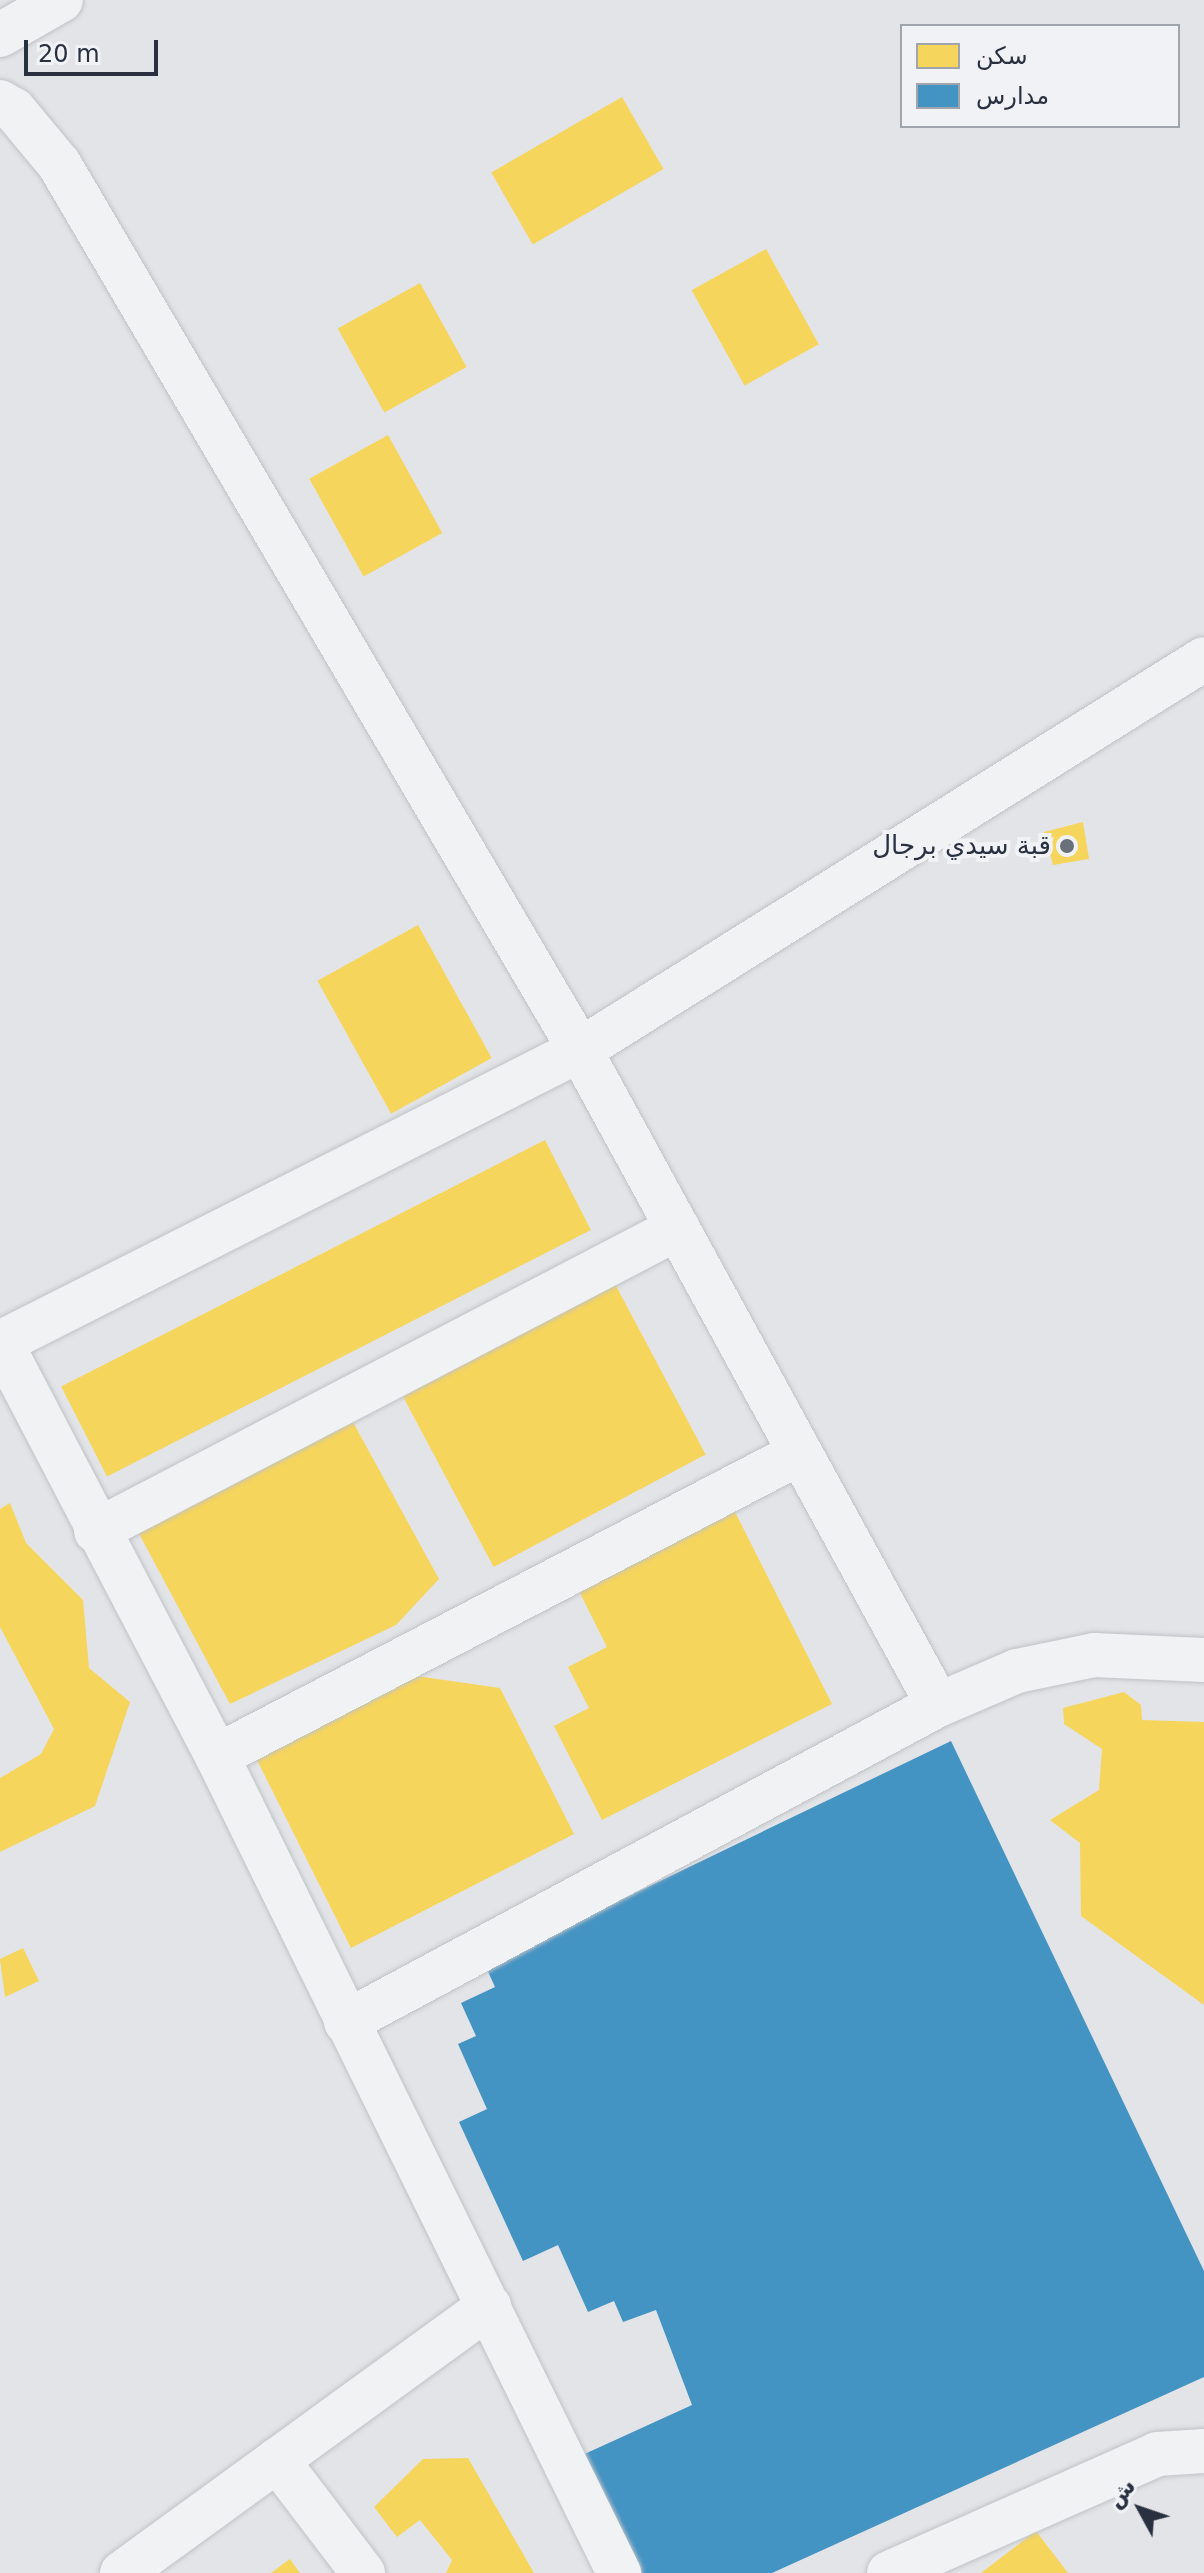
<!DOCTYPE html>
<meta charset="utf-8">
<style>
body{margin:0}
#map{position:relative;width:1204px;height:2573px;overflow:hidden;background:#e2e4e7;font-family:"DejaVu Sans","Noto Sans Arabic",sans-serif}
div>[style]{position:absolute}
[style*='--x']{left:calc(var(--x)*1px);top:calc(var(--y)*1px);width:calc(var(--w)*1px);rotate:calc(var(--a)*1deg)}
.homes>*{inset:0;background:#f6d55c;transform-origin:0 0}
.schools>*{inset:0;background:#4393c3}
.roads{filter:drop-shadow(0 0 2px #c0c2c5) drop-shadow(0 0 2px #c0c2c5)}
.minor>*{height:44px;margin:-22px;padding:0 22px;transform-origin:22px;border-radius:22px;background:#f1f2f4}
.dots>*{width:22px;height:22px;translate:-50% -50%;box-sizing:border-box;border:4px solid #f0f2f6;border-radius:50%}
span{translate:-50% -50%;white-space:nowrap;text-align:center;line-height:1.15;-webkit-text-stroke:8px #f0f2f6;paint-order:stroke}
.poi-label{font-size:26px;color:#293140}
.right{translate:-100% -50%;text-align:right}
.legend{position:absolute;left:900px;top:24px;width:280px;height:104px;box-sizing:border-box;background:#f0f2f6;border:2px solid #a0a5ad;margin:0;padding:10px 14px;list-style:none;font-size:24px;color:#293140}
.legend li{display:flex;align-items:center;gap:16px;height:40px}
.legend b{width:40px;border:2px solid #a0a5ad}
.north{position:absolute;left:1100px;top:2469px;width:80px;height:80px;-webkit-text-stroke:6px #f0f2f6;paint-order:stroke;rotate:310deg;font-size:22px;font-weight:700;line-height:32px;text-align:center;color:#293140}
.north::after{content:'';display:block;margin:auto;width:28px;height:36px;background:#293140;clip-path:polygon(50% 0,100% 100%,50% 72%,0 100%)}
.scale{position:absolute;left:24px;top:40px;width:134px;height:36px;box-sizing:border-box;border:4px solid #293140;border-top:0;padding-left:10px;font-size:24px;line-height:28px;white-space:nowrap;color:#293140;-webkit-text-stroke:6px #f0f2f6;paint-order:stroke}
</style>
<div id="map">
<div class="homes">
<i style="left:622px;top:97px;width:83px;height:151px;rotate:60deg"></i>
<i style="left:766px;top:249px;width:109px;height:85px;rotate:61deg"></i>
<i style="left:420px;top:283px;width:96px;height:94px;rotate:61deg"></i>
<i style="left:388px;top:435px;width:112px;height:90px;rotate:61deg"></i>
<i style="clip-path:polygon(1083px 822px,1089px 859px,1053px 865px,1044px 832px)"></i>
<i style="left:418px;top:925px;width:152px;height:115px;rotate:61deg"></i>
<i style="left:545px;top:1140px;width:101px;height:543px;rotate:63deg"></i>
<i style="left:615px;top:1284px;width:193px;height:240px;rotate:62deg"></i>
<i style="clip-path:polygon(348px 1413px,439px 1579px,396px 1625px,230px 1704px,136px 1528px)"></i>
<i style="clip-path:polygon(10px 1503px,26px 1543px,83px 1600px,89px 1668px,130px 1702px,95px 1806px,0 1852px,0 1778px,41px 1754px,54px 1729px,0 1627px,0 1509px)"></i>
<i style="clip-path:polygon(735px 1512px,832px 1704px,602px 1820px,554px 1726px,589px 1708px,568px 1667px,607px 1647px,579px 1591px)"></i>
<i style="clip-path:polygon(402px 1674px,500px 1688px,574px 1834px,351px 1948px,254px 1754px)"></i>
<i style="clip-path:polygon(1124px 1692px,1141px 1705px,1142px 1720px,1204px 1722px,1204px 2005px,1081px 1916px,1080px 1843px,1050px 1820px,1099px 1790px,1102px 1749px,1064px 1724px,1063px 1708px)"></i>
<i style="clip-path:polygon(23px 1948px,39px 1981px,5px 1997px,0 1959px)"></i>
<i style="clip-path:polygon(468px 2458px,534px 2573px,446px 2573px,452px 2560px,420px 2520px,397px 2537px,374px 2507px,423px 2459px)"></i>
<i style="clip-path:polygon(1036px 2531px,1068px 2573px,981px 2573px)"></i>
<i style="clip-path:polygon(290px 2559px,300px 2573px,271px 2573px)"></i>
</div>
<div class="schools">
<i style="clip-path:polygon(951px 1741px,1204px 2271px,1204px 2377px,772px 2573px,639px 2573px,578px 2457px,692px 2405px,656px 2310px,623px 2322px,614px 2301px,588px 2312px,558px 2245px,523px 2261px,459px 2122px,487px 2109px,458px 2044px,476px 2036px,461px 2003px,495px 1987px,485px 1965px)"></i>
</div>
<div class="roads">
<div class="minor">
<i style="--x:0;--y:35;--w:70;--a:-29.8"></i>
<i style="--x:0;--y:102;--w:16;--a:30"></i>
<i style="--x:14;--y:110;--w:70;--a:50.2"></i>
<i style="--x:59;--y:164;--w:1028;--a:59.54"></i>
<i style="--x:580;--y:1050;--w:746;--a:61.34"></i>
<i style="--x:0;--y:1341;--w:468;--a:62.4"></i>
<i style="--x:217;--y:1756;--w:911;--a:63.8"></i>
<i style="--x:0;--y:1343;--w:650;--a:-26.8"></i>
<i style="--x:580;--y:1050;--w:736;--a:-32.07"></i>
<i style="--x:96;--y:1531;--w:656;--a:-27.5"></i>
<i style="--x:217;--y:1756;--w:657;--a:-27.46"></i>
<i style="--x:346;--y:2022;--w:672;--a:-28.17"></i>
<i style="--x:938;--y:1705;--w:86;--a:-23.3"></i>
<i style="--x:1017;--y:1671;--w:79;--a:-11.7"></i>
<i style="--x:1094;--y:1655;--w:110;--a:2.6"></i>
<i style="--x:277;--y:2460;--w:142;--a:52.7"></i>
<i style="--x:122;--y:2573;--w:454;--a:-36"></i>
<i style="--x:889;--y:2573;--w:293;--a:-23.9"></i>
<i style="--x:1157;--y:2454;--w:47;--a:-3.7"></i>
</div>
</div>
<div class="dots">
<i style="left:1067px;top:846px;background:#6a707a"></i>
</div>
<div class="poi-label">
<span class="right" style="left:1051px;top:846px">قبة سيدي برجال</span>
</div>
<ul class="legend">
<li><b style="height:22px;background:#f6d55c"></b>سكن</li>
<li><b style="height:22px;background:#4393c3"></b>مدارس</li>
</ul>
<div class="north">ش</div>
<div class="scale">20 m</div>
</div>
